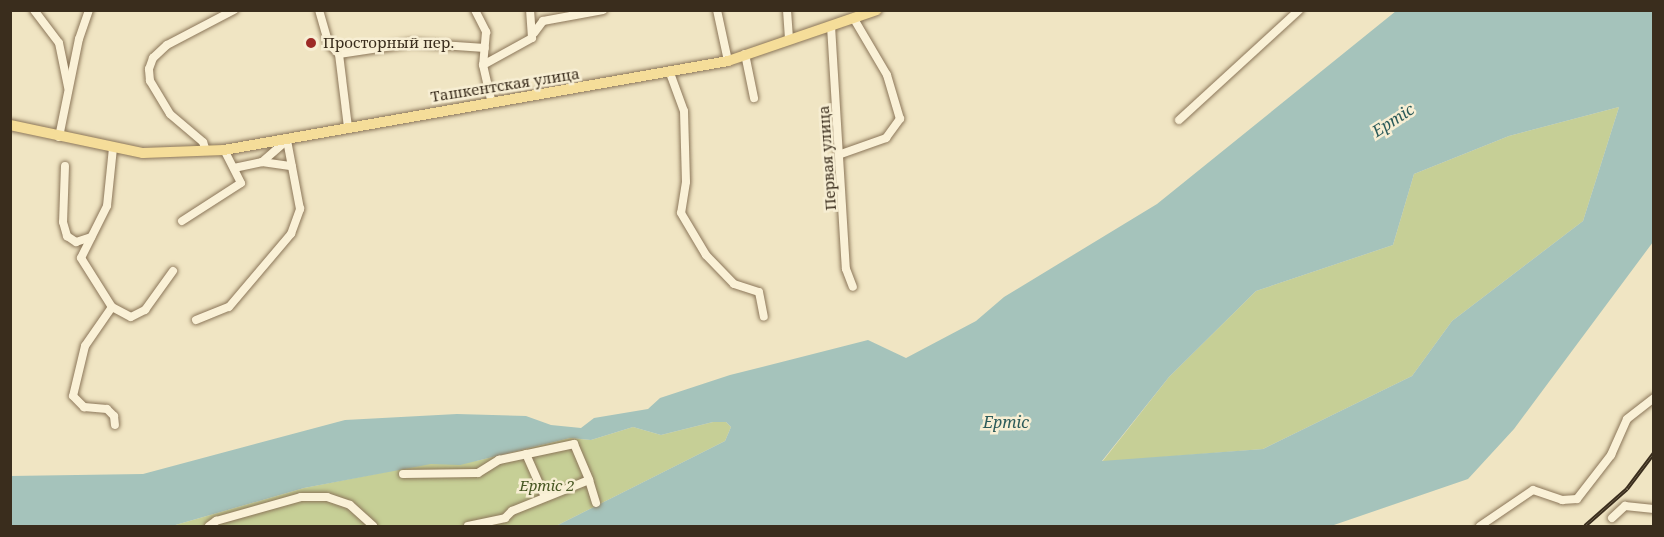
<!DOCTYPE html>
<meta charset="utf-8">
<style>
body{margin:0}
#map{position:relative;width:1664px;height:537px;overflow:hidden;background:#f0e5c3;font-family:"Noto Serif",serif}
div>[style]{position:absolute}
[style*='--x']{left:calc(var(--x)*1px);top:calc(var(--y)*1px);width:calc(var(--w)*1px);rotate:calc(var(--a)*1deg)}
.green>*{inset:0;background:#c6cf96}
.water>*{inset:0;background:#a5c3bb}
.roads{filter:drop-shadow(0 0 2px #8b7659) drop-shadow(0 0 2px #8b7659)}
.minor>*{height:8px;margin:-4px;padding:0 4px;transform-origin:4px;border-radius:4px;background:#faf1d7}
.major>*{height:10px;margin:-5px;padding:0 5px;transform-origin:5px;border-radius:5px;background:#f5dd99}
.rail>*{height:4px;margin-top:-2px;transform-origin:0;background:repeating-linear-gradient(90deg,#f7eed3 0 4.5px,#3a2d1d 0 9px);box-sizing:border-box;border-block:2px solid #3a2d1d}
.dots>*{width:16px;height:16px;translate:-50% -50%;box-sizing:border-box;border:3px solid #f7eed3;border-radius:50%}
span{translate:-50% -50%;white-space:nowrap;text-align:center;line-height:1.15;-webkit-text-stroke:5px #f7eed3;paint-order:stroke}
.poi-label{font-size:15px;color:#3a2d1d}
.left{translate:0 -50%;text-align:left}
.street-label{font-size:15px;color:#3a2d1d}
.park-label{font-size:15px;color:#485823;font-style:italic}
.water-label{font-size:16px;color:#2c5b5a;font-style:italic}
.frame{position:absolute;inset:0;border:12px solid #3a2d1d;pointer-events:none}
</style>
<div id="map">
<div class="green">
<i style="clip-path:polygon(1619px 107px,1583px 221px,1452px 321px,1412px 376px,1263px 449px,1102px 462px,1169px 377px,1256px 291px,1393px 245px,1414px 174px,1509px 136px)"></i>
<i style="clip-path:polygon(713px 422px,726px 422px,731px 427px,725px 441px,556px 526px,172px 526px,304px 488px,431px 463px,476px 461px,570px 438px,591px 440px,633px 427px,661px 435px)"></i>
</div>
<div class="water">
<i style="clip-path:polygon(evenodd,1396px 11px,1653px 11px,1653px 242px,1514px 429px,1468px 479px,1331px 526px,556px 526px,725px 441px,731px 427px,726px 422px,713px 422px,661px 435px,633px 427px,591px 440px,570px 438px,460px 465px,431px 464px,304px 488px,172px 526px,11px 526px,10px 476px,143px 474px,345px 420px,457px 414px,526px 416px,551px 425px,581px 428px,594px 418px,648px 409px,660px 398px,730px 375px,868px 340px,906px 358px,976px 321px,1004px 297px,1157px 204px,1396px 11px,1619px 107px,1583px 221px,1452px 321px,1412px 376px,1263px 449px,1102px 461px,1169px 377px,1256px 291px,1393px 245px,1414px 174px,1509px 136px,1619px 107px)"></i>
</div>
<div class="roads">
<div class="minor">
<i style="--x:34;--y:10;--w:41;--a:52.9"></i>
<i style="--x:59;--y:43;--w:45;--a:78.4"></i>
<i style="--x:319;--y:10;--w:35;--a:74"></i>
<i style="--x:329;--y:44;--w:14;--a:45"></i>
<i style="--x:339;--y:54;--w:74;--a:83"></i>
<i style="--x:475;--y:10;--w:25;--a:63"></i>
<i style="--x:486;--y:32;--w:33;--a:95"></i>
<i style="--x:483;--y:65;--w:39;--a:77"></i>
<i style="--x:717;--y:10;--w:52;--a:77.8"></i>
<i style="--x:787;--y:10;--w:29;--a:86"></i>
<i style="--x:831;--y:26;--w:243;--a:86.5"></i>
<i style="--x:846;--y:269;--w:19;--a:69"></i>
<i style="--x:534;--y:33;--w:15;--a:-53"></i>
<i style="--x:543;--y:21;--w:61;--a:-10.4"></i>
<i style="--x:339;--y:54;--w:74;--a:-8.6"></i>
<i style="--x:412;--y:43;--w:73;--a:3.9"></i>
<i style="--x:745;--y:54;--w:45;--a:78.4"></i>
<i style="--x:483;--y:65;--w:56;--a:-28.9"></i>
<i style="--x:532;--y:38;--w:28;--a:-94"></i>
<i style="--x:670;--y:73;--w:40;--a:69.8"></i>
<i style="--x:684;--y:111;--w:71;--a:88.4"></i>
<i style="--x:686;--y:182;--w:31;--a:99"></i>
<i style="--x:681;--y:213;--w:49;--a:59.2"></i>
<i style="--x:706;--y:255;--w:40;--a:46"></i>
<i style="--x:734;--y:284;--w:26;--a:18"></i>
<i style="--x:759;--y:292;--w:25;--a:79"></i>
<i style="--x:1179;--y:120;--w:163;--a:-42.5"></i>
<i style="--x:59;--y:137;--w:100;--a:-78.5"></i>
<i style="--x:79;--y:39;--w:31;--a:-71"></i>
<i style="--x:113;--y:148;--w:58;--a:95.9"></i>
<i style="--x:107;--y:206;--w:58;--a:116.6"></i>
<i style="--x:81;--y:258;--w:58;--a:57.7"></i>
<i style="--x:112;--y:307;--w:47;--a:124.7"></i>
<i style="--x:85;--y:346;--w:51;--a:103.5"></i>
<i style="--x:73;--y:396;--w:16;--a:45"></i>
<i style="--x:84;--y:407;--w:23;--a:5"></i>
<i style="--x:107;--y:409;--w:10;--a:45"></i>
<i style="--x:114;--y:416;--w:9;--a:84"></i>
<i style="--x:206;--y:151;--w:9;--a:-108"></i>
<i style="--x:203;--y:142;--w:43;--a:-139.7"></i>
<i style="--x:170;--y:114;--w:39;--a:-121"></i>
<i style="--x:150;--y:81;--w:12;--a:-95"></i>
<i style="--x:149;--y:69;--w:12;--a:-70"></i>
<i style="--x:153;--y:58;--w:19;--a:-43"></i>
<i style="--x:167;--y:45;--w:76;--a:-27.6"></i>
<i style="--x:841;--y:154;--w:48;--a:-19.6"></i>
<i style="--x:886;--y:138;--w:24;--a:-54"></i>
<i style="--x:900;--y:119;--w:46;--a:-106.5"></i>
<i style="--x:887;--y:75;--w:65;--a:-120.5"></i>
<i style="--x:262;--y:162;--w:33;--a:-41"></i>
<i style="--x:65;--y:166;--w:56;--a:92"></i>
<i style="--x:63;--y:222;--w:15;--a:74"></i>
<i style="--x:67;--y:236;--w:11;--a:34"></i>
<i style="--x:76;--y:242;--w:16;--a:-18"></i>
<i style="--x:234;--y:168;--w:29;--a:-12"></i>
<i style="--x:262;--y:162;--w:30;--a:8"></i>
<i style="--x:182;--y:221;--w:70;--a:-32.8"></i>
<i style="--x:241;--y:183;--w:37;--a:-117"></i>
<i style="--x:112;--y:307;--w:21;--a:28"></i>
<i style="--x:131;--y:317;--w:16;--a:-27"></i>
<i style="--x:145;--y:310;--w:48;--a:-54.3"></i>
<i style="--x:196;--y:320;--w:35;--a:-22"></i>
<i style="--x:229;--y:307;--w:96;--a:-49.7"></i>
<i style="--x:291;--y:234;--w:27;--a:-70"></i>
<i style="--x:300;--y:209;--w:70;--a:-100.7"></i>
<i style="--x:526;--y:454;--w:47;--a:66.2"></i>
<i style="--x:403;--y:474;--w:75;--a:-0.8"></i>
<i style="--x:478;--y:473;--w:25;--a:-32"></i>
<i style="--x:499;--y:460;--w:77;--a:-12"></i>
<i style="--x:574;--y:444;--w:39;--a:67"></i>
<i style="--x:1612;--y:518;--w:18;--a:-43"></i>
<i style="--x:1625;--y:506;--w:29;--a:6"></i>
<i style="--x:209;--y:526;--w:9;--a:-36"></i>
<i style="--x:216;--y:521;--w:88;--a:-15.8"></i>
<i style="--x:301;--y:497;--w:26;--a:0"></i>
<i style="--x:327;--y:497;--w:24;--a:19"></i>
<i style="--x:350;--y:505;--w:31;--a:42"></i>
<i style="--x:468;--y:526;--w:38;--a:-12"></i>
<i style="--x:505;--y:518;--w:10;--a:-45"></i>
<i style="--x:512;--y:511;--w:83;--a:-21.9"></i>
<i style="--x:589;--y:480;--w:24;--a:73"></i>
<i style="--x:1480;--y:526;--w:64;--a:-34.2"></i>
<i style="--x:1533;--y:490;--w:31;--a:19"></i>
<i style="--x:1562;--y:500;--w:15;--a:-4"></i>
<i style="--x:1577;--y:499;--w:56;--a:-52.3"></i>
<i style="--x:1611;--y:455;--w:39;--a:-66"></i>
<i style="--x:1627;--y:419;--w:34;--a:-38"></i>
</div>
<div class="major">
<i style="--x:10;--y:125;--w:136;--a:11.9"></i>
<i style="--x:143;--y:153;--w:81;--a:-2.1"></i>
<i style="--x:224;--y:150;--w:512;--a:-10.01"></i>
<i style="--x:728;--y:61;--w:157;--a:-18.9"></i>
</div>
</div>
<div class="rail">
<i style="--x:1585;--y:526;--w:56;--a:-41.4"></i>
<i style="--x:1627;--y:489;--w:45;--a:-53.1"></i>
</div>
<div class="dots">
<i style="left:311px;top:43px;background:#9d2a26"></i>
</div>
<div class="poi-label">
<span class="left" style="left:323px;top:43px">Просторный пер.</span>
</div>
<div class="street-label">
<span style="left:505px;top:85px;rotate:-9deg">Ташкентская улица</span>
<span style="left:827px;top:158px;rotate:-94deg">Первая улица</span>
</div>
<div class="park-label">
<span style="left:547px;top:486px">Ертіс 2</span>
</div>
<div class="water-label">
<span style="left:1393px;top:120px;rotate:-33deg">Ертіс</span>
<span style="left:1006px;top:422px">Ертіс</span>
</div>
<div class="frame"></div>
</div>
